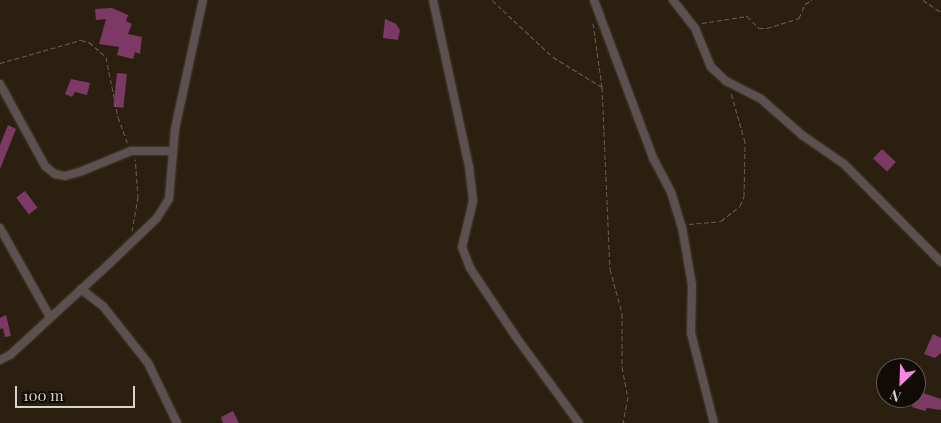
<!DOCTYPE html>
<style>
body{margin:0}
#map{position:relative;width:941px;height:423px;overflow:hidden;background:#2b200f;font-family:"Playfair Display",serif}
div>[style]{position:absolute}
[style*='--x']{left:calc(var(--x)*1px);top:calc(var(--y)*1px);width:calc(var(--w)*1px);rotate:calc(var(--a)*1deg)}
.building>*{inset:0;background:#7c3966;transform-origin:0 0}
.path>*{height:1px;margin-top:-0.5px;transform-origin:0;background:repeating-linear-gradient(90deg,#695f50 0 5px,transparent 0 7.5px)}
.roads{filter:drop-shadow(0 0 1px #473d2d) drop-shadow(0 0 1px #473d2d)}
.minor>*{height:8px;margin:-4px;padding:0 4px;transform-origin:4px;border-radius:4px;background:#5c5051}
span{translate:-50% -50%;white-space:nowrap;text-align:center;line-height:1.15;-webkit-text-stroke:4px #100b05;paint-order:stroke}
.north{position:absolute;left:876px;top:358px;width:50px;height:50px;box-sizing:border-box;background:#100b05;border:1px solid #615b53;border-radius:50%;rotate:204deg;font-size:14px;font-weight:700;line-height:20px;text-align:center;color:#dad3c8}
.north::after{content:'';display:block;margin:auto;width:18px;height:22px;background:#fd86e2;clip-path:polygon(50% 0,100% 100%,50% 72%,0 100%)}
.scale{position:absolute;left:15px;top:386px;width:120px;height:22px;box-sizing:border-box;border:2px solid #dad3c8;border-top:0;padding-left:6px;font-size:15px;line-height:18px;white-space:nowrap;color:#dad3c8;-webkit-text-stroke:4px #100b05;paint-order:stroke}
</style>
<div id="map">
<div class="building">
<i style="clip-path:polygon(112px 8px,128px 15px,126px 21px,132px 24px,128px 34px,142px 37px,140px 54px,135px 52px,133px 59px,117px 55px,119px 47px,99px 44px,106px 19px,96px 20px,95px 9px)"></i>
<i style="clip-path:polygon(385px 19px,396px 24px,400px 30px,398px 40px,383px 38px)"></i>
<i style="left:117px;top:73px;width:10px;height:34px;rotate:6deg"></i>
<i style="clip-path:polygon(71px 79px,90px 83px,87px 95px,75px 92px,72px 97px,65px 94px)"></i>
<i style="clip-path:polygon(8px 125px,16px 129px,0 169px,0 145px)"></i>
<i style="left:882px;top:149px;width:19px;height:13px;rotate:43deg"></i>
<i style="left:25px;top:191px;width:21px;height:11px;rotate:53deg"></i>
<i style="clip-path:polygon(6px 315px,11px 336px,5px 337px,3px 328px,0 329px,0 318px)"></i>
<i style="clip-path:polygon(933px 334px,941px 338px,941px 353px,935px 358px,924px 354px)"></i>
<i style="clip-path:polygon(917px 391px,941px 399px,941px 410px,927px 408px,925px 411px,912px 407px)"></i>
<i style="clip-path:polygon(233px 411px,239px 423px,223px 423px,221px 417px)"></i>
</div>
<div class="path">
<i style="--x:492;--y:0;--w:83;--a:43.1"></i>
<i style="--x:553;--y:57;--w:57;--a:31.5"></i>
<i style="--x:923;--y:0;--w:22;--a:34"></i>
<i style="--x:593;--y:23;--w:65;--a:82"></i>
<i style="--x:602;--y:87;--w:182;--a:87.5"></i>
<i style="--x:610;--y:269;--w:46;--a:74.7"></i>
<i style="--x:622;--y:313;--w:54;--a:90"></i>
<i style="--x:622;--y:367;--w:31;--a:79"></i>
<i style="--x:628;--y:397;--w:26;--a:101"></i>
<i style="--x:702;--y:23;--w:46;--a:-8.8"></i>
<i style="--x:747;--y:16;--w:17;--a:45"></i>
<i style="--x:759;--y:28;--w:8;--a:0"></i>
<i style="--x:767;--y:28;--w:34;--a:-17"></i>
<i style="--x:799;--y:18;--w:15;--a:-67"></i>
<i style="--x:805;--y:4;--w:8;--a:-30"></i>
<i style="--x:0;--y:63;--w:84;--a:-15.9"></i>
<i style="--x:81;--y:40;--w:8;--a:14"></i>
<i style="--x:89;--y:42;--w:23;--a:41"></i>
<i style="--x:106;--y:57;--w:61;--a:78.7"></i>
<i style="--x:118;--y:117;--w:29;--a:70"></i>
<i style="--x:689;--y:224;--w:32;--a:-5"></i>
<i style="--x:721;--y:221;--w:24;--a:-38"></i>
<i style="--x:740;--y:206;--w:11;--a:-68"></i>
<i style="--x:744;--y:196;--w:54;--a:-88.9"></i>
<i style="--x:745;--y:142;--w:51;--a:-105.9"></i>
<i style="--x:132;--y:231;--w:34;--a:-80"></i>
<i style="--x:138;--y:198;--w:39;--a:-94"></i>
</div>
<div class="roads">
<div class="minor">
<i style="--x:433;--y:0;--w:171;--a:77.8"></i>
<i style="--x:469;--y:167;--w:34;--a:83"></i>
<i style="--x:473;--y:201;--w:47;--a:103.4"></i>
<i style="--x:462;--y:247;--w:22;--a:69"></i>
<i style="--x:470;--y:268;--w:83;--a:56.3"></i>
<i style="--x:516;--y:337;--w:107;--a:53.8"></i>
<i style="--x:594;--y:0;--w:169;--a:69.5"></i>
<i style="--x:653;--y:158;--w:38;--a:62"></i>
<i style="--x:671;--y:192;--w:37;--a:73"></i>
<i style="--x:682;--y:227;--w:59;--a:80.2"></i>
<i style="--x:692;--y:285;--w:48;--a:91.2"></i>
<i style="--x:691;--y:333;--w:93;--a:75.7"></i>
<i style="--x:673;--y:0;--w:36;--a:52"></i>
<i style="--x:695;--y:28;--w:42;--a:67.7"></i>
<i style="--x:711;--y:67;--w:21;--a:43"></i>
<i style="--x:726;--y:81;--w:39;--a:27"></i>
<i style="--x:761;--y:99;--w:55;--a:41.3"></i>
<i style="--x:802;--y:135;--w:51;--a:34.6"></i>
<i style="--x:844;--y:164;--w:138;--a:45.3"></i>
<i style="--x:0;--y:84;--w:94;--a:61.2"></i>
<i style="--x:45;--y:166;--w:13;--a:39"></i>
<i style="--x:55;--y:174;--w:10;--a:11"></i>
<i style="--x:65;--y:176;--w:18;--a:-16"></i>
<i style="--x:82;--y:171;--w:53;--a:-22.2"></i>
<i style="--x:131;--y:151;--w:41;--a:0"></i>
<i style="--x:0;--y:228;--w:102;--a:60.7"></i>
<i style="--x:81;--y:289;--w:28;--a:38"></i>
<i style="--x:103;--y:306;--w:73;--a:51.7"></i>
<i style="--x:148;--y:363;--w:67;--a:64.2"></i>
<i style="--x:0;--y:360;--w:11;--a:-27"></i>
<i style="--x:10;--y:355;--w:134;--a:-42.6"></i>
<i style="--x:109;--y:264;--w:66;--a:-43.8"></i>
<i style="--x:157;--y:218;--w:22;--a:-58"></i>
<i style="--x:169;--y:199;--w:70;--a:-85.1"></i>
<i style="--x:175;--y:129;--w:132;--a:-77.8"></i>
</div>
</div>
<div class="north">N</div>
<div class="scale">100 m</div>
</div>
